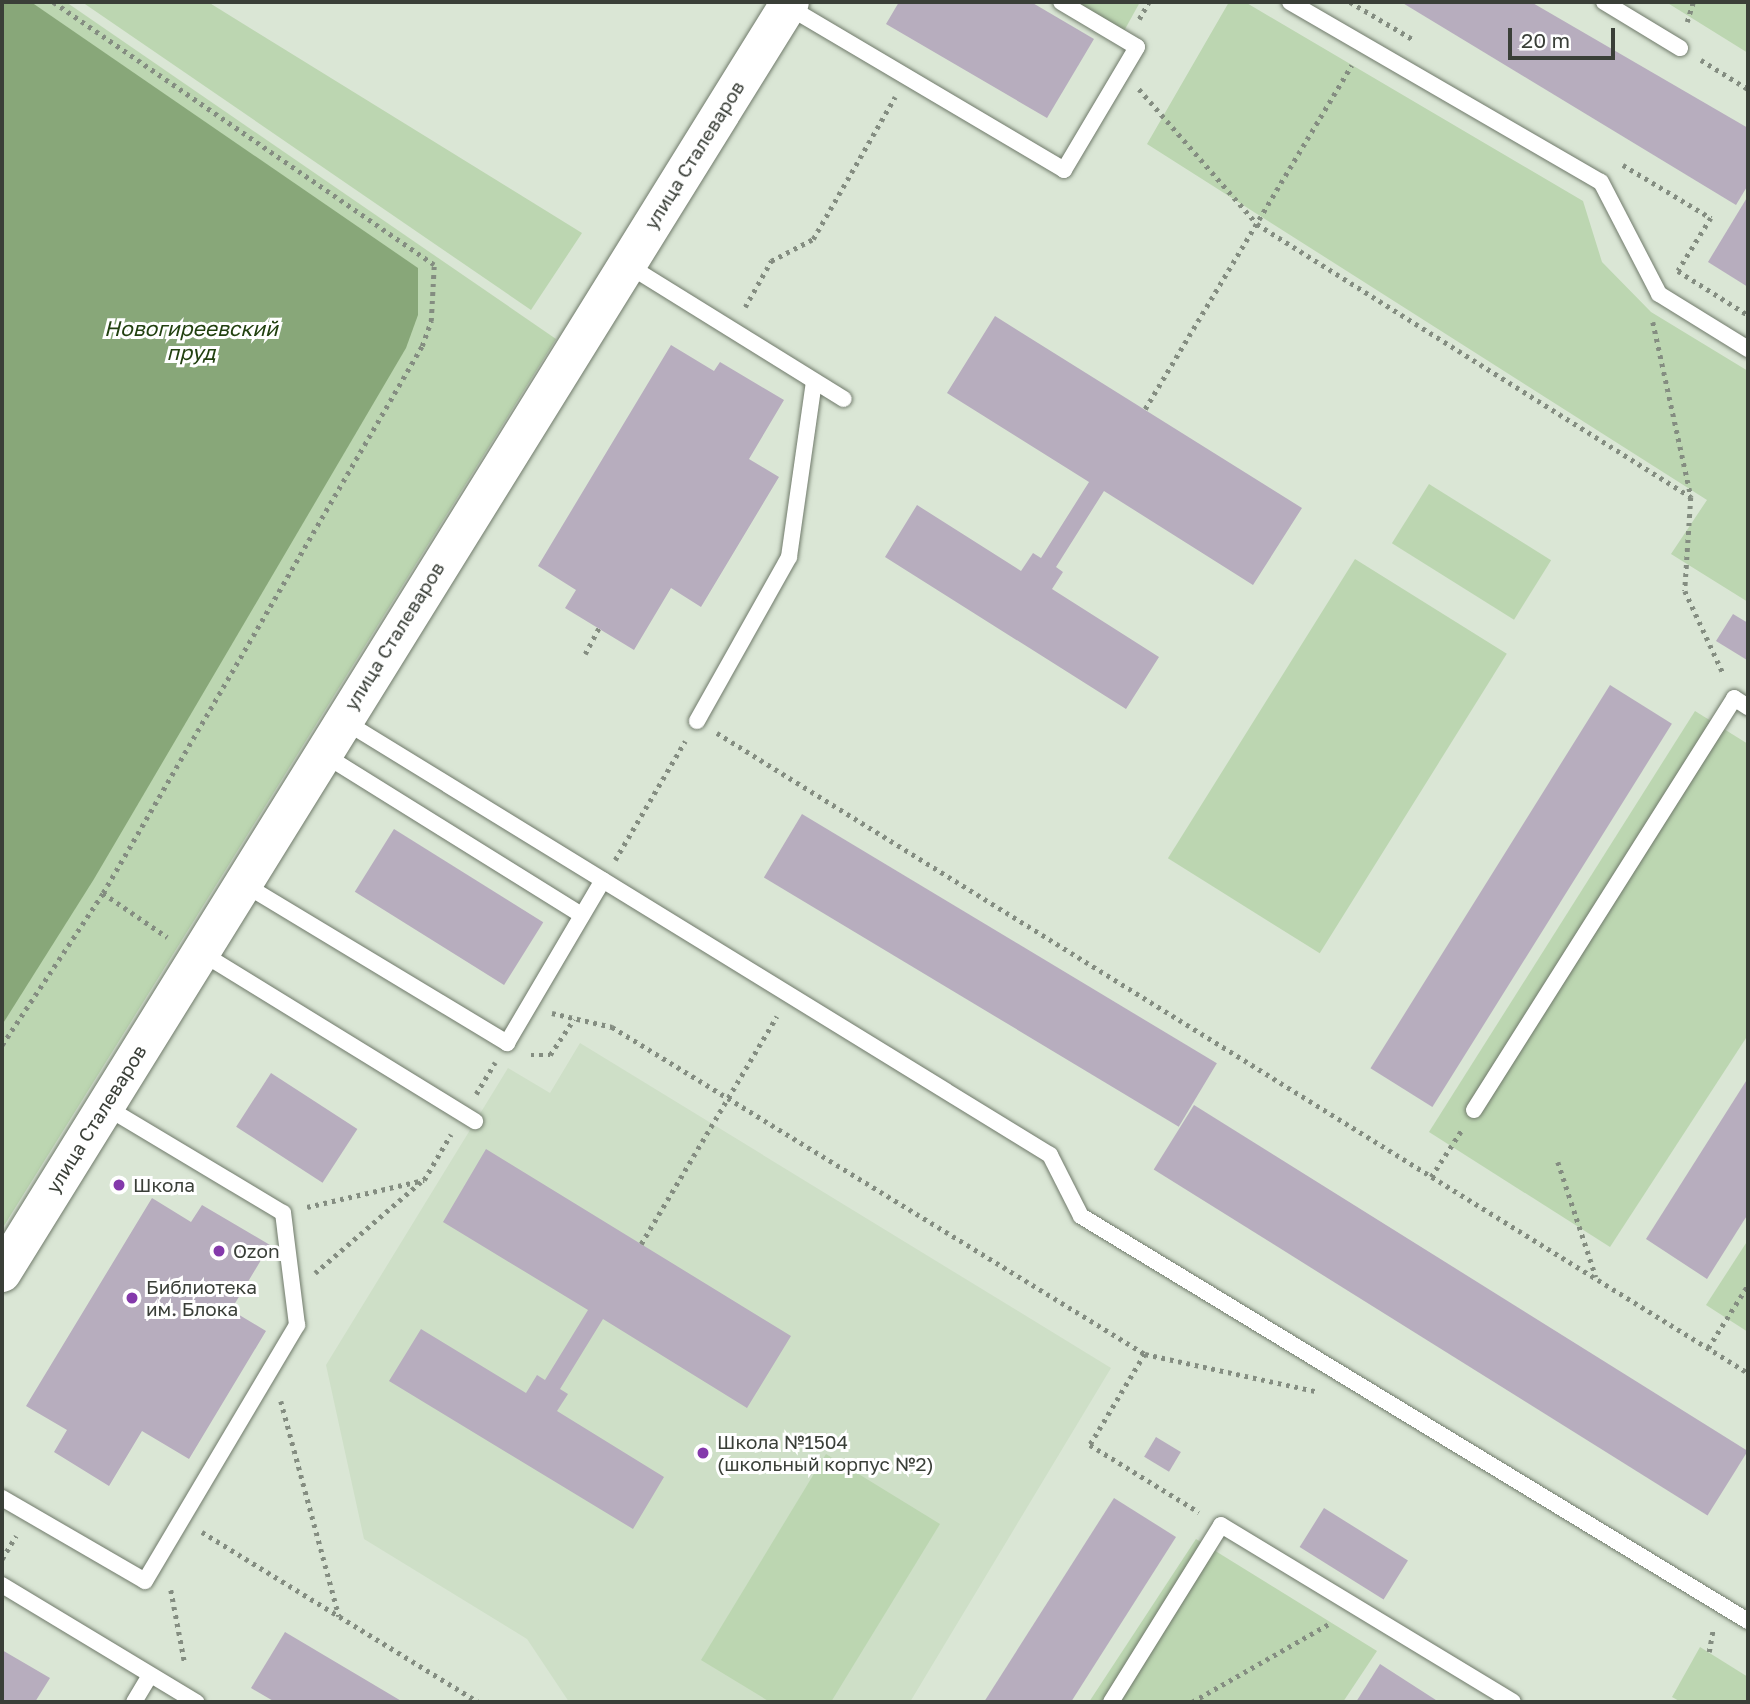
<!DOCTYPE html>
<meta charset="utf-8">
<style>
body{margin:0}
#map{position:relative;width:1750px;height:1704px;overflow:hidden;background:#dae6d5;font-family:"Golos Text",sans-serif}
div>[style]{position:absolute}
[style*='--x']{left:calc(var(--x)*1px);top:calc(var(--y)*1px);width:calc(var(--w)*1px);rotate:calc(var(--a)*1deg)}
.built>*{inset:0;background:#cedfc7}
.green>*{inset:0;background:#bcd6b1;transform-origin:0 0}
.water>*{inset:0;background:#88a779}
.building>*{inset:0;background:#b7adbe;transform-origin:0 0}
.path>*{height:4.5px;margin-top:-2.25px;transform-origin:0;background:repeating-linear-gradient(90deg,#848d81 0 3.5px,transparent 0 8.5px)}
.roads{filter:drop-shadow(0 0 2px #707a6b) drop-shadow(0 0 2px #707a6b)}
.service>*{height:16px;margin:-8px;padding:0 8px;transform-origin:8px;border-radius:8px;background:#fff}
.secondary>*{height:38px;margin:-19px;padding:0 19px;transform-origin:19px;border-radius:19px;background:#fff}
.dots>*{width:19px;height:19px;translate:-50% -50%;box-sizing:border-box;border:4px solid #fff;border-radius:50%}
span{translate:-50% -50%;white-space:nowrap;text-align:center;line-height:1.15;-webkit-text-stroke:6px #fff;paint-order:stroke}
.street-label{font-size:19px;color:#3a3f38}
.poi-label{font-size:19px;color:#3a3f38}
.left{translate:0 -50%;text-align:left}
.water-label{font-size:21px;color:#224110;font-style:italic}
.frame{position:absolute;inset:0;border:4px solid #3a3f38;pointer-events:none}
.scale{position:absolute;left:1508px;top:28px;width:107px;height:32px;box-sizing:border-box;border:4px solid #3a3f38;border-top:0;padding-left:9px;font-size:21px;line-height:24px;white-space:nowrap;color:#3a3f38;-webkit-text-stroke:5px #fff;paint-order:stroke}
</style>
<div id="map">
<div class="built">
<i style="clip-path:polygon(580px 1043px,1111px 1368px,910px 1702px,569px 1702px,527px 1639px,364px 1539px,326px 1365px,508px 1068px,550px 1093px)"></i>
</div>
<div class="green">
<i style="clip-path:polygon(2px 2px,66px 2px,556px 339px,2px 1229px)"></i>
<i style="clip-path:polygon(82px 2px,208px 2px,582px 233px,531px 310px)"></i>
<i style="clip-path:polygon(1076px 2px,1140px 2px,1124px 31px)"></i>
<i style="clip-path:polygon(1229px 2px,1245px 2px,1583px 201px,1602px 262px,1651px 312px,1748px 371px,1748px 602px,1671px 554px,1707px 500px,1147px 144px)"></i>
<i style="clip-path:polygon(1666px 2px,1748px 2px,1748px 53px)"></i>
<i style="left:1429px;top:484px;width:144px;height:70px;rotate:32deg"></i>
<i style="left:1355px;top:559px;width:179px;height:353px;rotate:32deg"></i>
<i style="clip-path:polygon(1695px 711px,1748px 744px,1748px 1035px,1610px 1247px,1429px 1132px)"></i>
<i style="clip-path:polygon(1748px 1240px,1748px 1332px,1706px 1305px)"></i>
<i style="clip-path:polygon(826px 1454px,940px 1524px,831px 1702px,770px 1702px,701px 1660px)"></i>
<i style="clip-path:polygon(1196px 1539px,1377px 1651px,1343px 1702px,1089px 1702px)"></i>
<i style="clip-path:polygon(1700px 1647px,1748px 1677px,1748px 1702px,1681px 1702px,1672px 1697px)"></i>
</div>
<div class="water">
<i style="clip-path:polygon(2px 2px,31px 2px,418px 268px,418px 315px,406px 348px,94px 879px,2px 1025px)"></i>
</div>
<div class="building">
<i style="clip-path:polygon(899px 2px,1031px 2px,1094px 39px,1047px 118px,886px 24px)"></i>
<i style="clip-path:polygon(1401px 2px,1531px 2px,1748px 128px,1748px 185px,1736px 205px)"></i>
<i style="clip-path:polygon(1748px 196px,1748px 287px,1708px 262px)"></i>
<i style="clip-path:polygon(995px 316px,1302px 508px,1253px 585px,1104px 491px,1056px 567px,1063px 572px,1052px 589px,1159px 657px,1126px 709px,885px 557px,917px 505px,1021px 571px,1033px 553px,1041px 558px,1089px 482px,947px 393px)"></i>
<i style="clip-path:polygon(671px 345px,714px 371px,720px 362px,784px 400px,749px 459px,779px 477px,701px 607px,671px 588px,634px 650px,565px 608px,576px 590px,538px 566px)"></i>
<i style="clip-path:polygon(1733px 614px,1748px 623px,1747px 660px,1716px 641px)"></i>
<i style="left:1610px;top:685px;width:73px;height:452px;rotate:32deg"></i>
<i style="left:802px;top:814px;width:484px;height:74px;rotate:31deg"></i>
<i style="left:394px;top:829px;width:176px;height:74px;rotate:32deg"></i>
<i style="left:271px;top:1073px;width:103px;height:64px;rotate:33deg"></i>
<i style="clip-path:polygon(1748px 1078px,1748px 1214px,1707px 1279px,1646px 1239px)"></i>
<i style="left:1194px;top:1105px;width:653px;height:76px;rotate:32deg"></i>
<i style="clip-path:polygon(486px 1149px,791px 1336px,747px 1408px,603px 1319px,560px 1389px,568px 1394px,557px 1411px,664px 1477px,633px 1529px,389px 1381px,421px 1329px,526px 1393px,537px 1375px,545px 1380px,588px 1310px,443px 1222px)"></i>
<i style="clip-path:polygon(152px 1198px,191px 1222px,202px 1205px,270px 1245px,231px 1310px,266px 1331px,189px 1459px,142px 1431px,109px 1486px,54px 1452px,67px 1430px,26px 1406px)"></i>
<i style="left:1156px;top:1437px;width:29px;height:23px;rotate:31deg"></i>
<i style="clip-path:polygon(1114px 1498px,1176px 1537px,1071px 1702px,984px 1702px)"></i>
<i style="left:1324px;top:1508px;width:99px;height:46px;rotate:32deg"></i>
<i style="clip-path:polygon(285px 1632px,403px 1702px,275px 1702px,251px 1688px)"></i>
<i style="clip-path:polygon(2px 1650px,50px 1678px,35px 1702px,2px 1702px)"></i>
<i style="clip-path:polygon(1380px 1664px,1439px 1702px,1356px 1702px)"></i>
</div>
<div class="path">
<i style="--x:1350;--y:2;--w:74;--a:30.7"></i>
<i style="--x:1139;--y:19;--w:20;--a:-60"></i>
<i style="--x:1687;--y:22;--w:21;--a:-73"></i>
<i style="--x:1701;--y:60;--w:55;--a:31.7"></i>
<i style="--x:1139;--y:89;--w:179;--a:48.8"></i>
<i style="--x:1257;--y:224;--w:513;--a:32.17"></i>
<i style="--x:1623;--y:165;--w:103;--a:31.1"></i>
<i style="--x:1711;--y:218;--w:62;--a:121.9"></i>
<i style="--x:1678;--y:271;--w:83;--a:32.2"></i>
<i style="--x:745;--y:307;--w:53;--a:-60.5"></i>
<i style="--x:771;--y:261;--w:47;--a:-27.6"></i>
<i style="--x:813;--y:239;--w:164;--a:-60"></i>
<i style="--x:1653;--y:322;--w:179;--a:77.7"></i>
<i style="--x:1691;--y:497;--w:94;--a:93.7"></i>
<i style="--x:1685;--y:591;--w:93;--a:65.1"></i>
<i style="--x:1145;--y:409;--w:401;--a:-59"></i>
<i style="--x:585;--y:654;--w:30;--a:-62"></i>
<i style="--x:717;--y:733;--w:1213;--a:31.83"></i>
<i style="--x:615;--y:860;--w:138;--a:-59.5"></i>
<i style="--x:103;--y:893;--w:78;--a:34.5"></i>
<i style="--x:552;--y:1013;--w:62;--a:13.1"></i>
<i style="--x:612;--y:1027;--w:625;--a:31.53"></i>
<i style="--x:1145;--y:1354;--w:106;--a:121.1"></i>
<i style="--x:1090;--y:1445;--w:128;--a:31.6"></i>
<i style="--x:2;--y:1045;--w:182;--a:-56.4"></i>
<i style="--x:103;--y:893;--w:633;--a:-59.75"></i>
<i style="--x:422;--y:346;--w:27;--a:-70"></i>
<i style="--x:431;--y:321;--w:56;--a:-86.9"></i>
<i style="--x:434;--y:265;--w:463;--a:-145.4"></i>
<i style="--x:531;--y:1055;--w:19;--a:0"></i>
<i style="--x:550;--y:1055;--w:43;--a:-56.3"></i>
<i style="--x:476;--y:1094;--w:37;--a:-59"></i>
<i style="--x:1558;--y:1162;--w:121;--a:71.7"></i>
<i style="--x:1431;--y:1177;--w:55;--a:-56.9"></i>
<i style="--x:307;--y:1207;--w:120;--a:-13"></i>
<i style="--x:424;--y:1180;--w:53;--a:-59.6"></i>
<i style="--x:641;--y:1244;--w:265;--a:-59.2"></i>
<i style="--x:315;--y:1273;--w:143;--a:-40.7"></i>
<i style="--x:1708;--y:1348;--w:75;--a:-57.6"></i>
<i style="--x:1145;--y:1354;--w:178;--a:12.3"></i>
<i style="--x:281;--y:1401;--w:223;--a:74.9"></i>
<i style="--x:202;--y:1532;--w:324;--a:31.6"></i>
<i style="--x:2;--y:1559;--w:27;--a:-59"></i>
<i style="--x:171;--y:1590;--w:75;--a:79.3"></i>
<i style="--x:1709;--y:1652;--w:23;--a:-80"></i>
<i style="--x:1192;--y:1702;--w:161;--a:-29.7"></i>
</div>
<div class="roads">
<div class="service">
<i style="--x:1290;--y:2;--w:359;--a:30.1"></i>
<i style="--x:1601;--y:182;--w:126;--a:62.6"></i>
<i style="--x:1659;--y:294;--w:105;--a:31.7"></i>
<i style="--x:1604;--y:2;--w:89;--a:31.2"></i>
<i style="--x:787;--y:6;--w:322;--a:30.6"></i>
<i style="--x:1064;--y:170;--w:143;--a:-59.3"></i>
<i style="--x:1137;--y:47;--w:88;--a:-149.4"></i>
<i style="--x:626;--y:264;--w:256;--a:31.8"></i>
<i style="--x:344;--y:721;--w:829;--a:31.58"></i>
<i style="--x:1050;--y:1155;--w:68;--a:63.1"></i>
<i style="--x:1081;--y:1216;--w:780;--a:31.27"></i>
<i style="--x:697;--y:721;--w:188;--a:-60.7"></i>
<i style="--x:789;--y:557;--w:177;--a:-81.9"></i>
<i style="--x:323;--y:754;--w:305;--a:31.9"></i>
<i style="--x:242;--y:883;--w:310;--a:31.1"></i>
<i style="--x:507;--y:1043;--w:189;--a:-59.5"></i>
<i style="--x:200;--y:952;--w:323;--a:31.6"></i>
<i style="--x:1474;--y:1110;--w:487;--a:-57.7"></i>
<i style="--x:1734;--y:698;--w:17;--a:33"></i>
<i style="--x:2;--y:1498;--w:165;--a:30.1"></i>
<i style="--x:145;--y:1581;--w:298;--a:-59.3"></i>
<i style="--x:297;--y:1325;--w:113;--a:-97.1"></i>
<i style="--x:283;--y:1213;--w:209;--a:-149.1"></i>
<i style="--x:2;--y:1585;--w:227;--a:31.1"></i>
<i style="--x:134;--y:1702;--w:31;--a:-59"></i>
<i style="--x:1111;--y:1702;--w:208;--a:-58.1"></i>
<i style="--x:1221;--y:1525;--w:341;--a:31.2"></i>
</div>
<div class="secondary">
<i style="--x:2;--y:1273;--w:1495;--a:-58.2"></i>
</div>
</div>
<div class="dots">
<i style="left:119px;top:1185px;background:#8439ab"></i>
<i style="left:219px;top:1251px;background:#8439ab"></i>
<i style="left:132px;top:1298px;background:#8439ab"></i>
<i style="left:703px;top:1453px;background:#8439ab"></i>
</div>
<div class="street-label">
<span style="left:694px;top:155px;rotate:-58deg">улица Сталеваров</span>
<span style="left:394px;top:636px;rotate:-58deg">улица Сталеваров</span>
<span style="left:96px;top:1119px;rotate:-58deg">улица Сталеваров</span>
</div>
<div class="poi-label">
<span class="left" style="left:133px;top:1185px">Школа</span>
<span class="left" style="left:233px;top:1251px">Ozon</span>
<span class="left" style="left:146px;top:1298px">Библиотека<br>им. Блока</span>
<span class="left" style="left:717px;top:1453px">Школа №1504<br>(школьный корпус №2)</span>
</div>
<div class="water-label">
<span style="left:191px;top:340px">Новогиреевский<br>пруд</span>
</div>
<div class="frame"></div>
<div class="scale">20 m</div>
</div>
